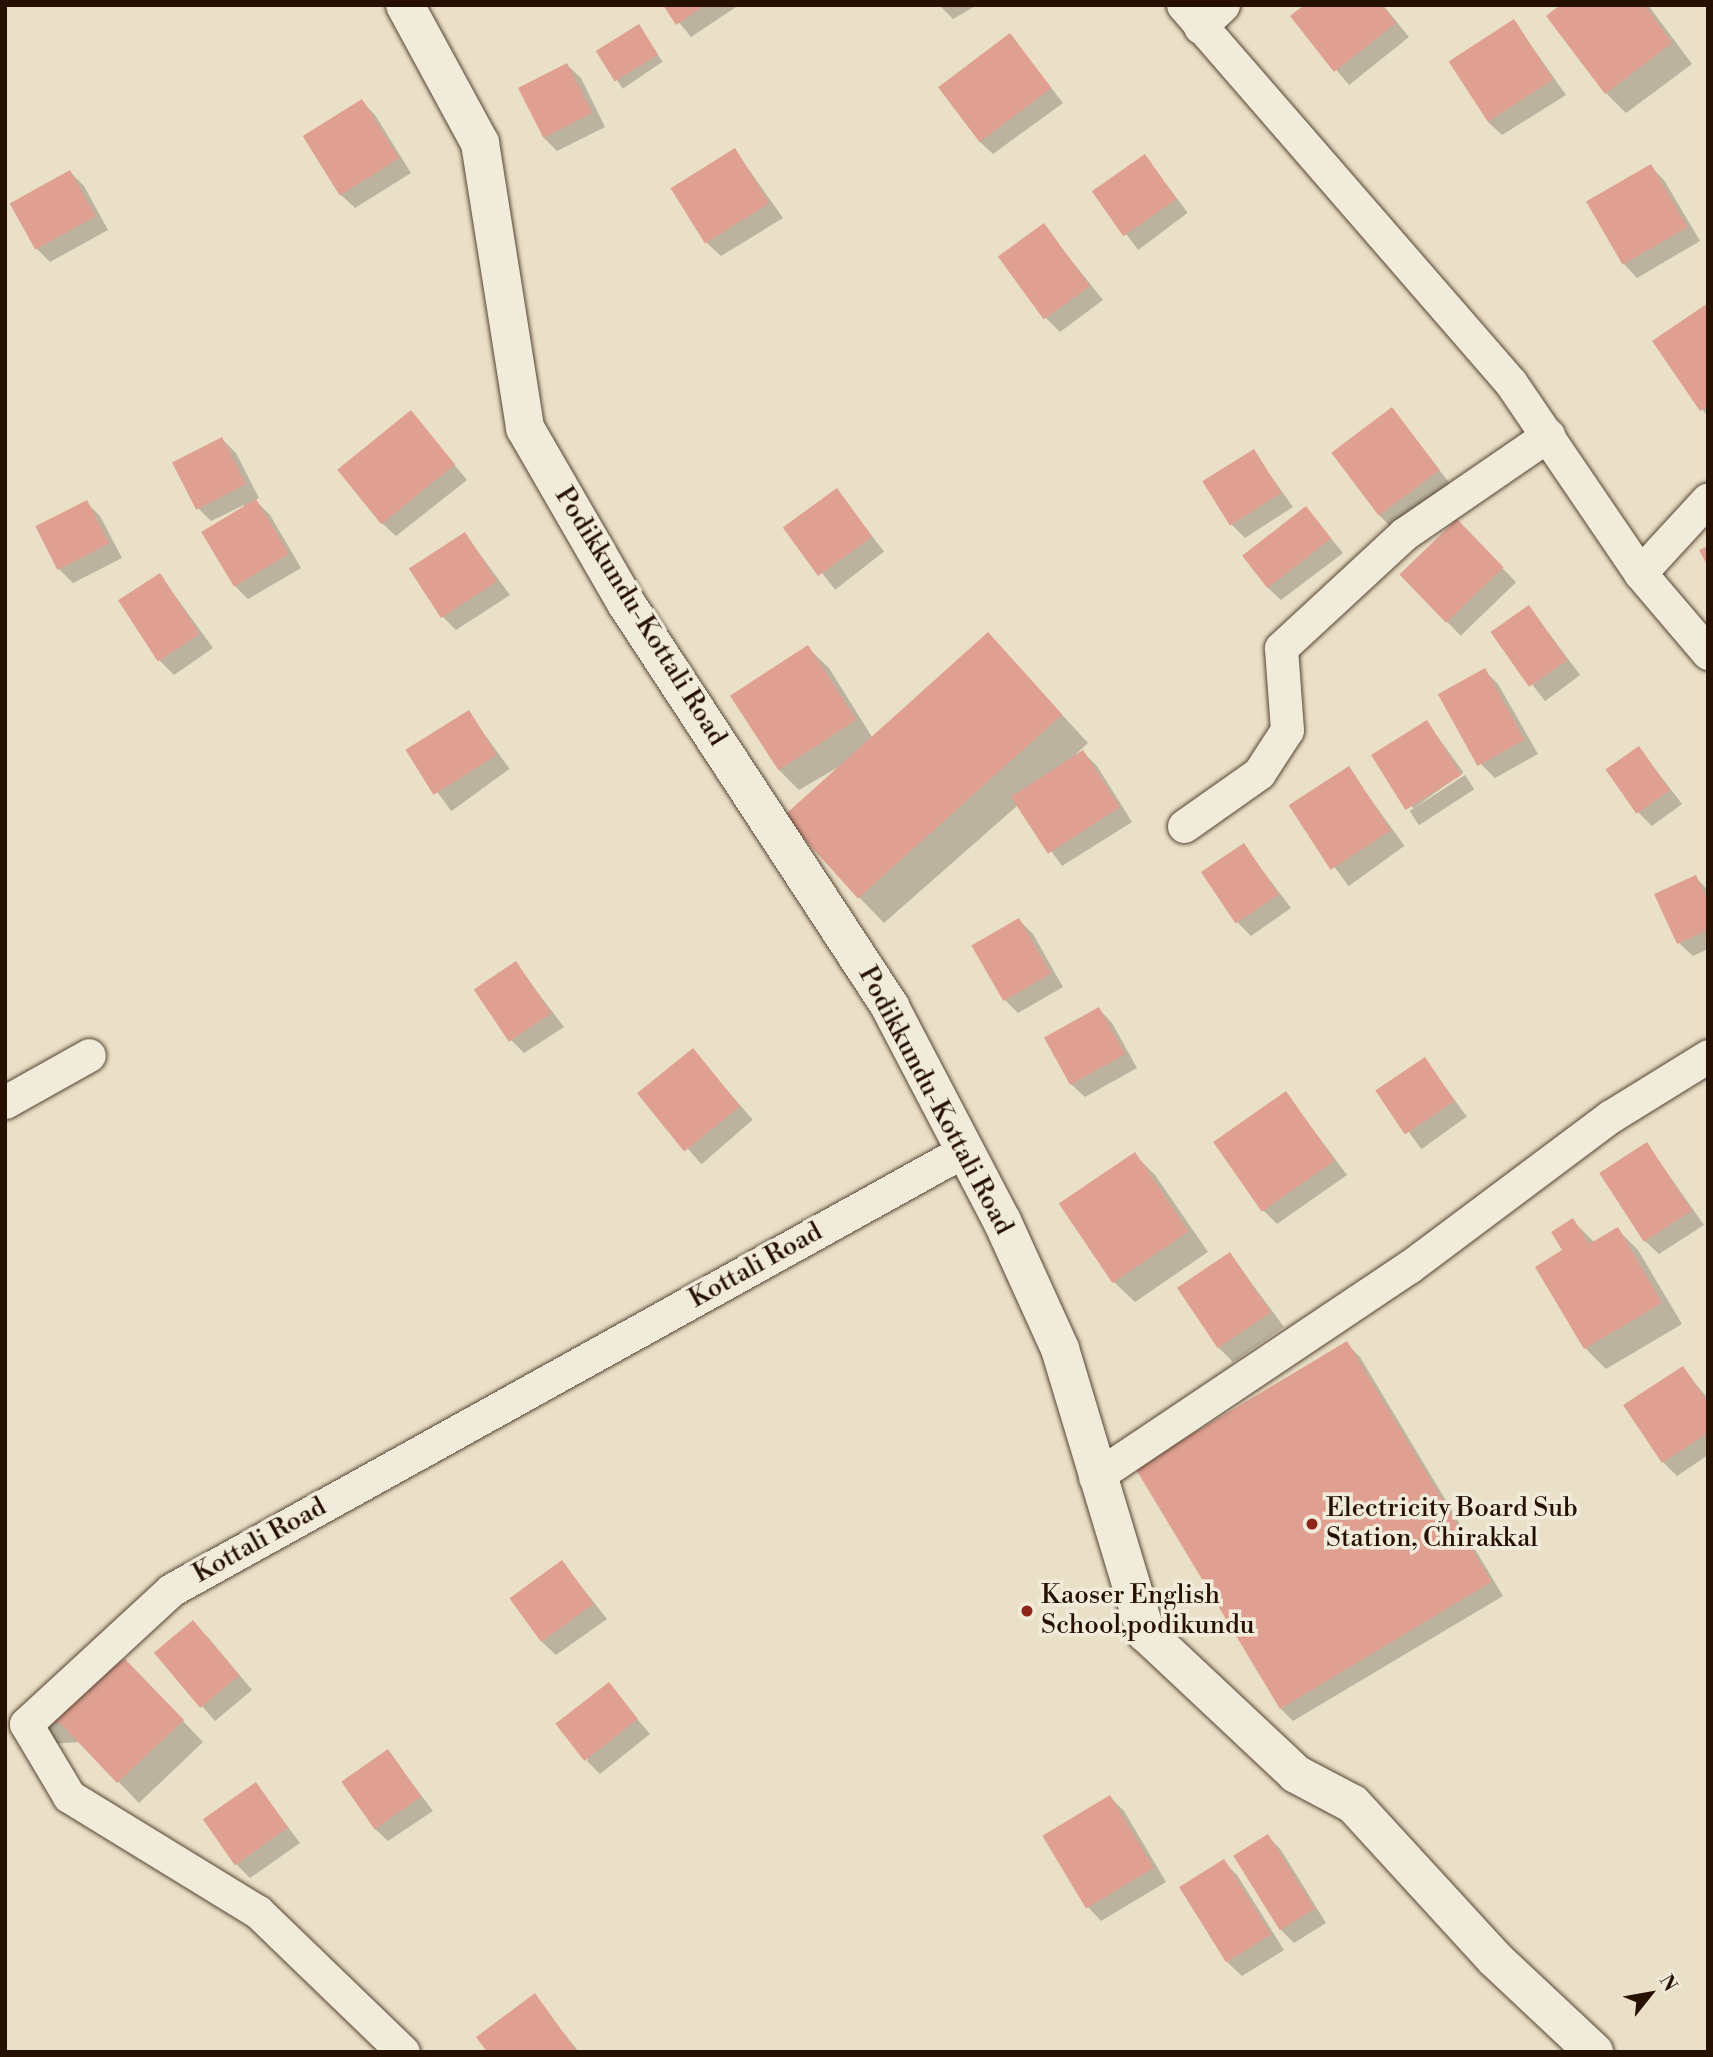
<!DOCTYPE html>
<style>
body{margin:0}
#map{position:relative;width:1713px;height:2057px;overflow:hidden;background:#eae0c7;font-family:"Libre Bodoni",serif}
div>[style]{position:absolute}
[style*='--x']{left:calc(var(--x)*1px);top:calc(var(--y)*1px);width:calc(var(--w)*1px);rotate:calc(var(--a)*1deg)}
.shadow>*{inset:0;background:#0003;transform-origin:0 0}
.building>*{inset:0;background:#e0a091;transform-origin:0 0}
.roads{filter:drop-shadow(0 0 2px #574432) drop-shadow(0 0 2px #574432)}
.minor>*{height:33px;margin:-16.5px;padding:0 16.5px;transform-origin:16.5px;border-radius:16.5px;background:#f1ebdb}
.secondary>*{height:38px;margin:-19px;padding:0 19px;transform-origin:19px;border-radius:19px;background:#f1ebdb}
.dots>*{width:19px;height:19px;translate:-50% -50%;box-sizing:border-box;border:4px solid #f1ebdb;border-radius:50%}
span{translate:-50% -50%;white-space:nowrap;text-align:center;line-height:1.15;-webkit-text-stroke:7px #f1ebdb;paint-order:stroke}
.street-label{font-size:26px;color:#261000}
.poi-label{font-size:26px;color:#261000}
.left{translate:0 -50%;text-align:left}
.frame{position:absolute;inset:0;border:7px solid #261000;pointer-events:none}
.north{position:absolute;left:1615px;top:1959px;width:70px;height:70px;-webkit-text-stroke:5px #f1ebdb;paint-order:stroke;rotate:59deg;font-size:19px;font-weight:700;line-height:28px;text-align:center;color:#261000}
.north::after{content:'';display:block;margin:auto;width:24px;height:32px;background:#261000;clip-path:polygon(50% 0,100% 100%,50% 72%,0 100%)}
</style>
<div id="map">
<div class="shadow">
<i style="clip-path:polygon(665px 5px,739px 5px,691px 37px)"></i>
<i style="clip-path:polygon(939px 5px,977px 5px,953px 19px)"></i>
<i style="clip-path:polygon(1306px 5px,1383px 5px,1409px 37px,1349px 85px,1292px 17px)"></i>
<i style="clip-path:polygon(1563px 5px,1648px 5px,1692px 64px,1626px 113px,1606px 93px)"></i>
<i style="clip-path:polygon(1514px 21px,1566px 95px,1502px 135px,1488px 122px)"></i>
<i style="left:639px;top:27px;width:42px;height:48px;rotate:56deg"></i>
<i style="clip-path:polygon(1010px 35px,1063px 103px,993px 154px,979px 141px)"></i>
<i style="clip-path:polygon(567px 65px,581px 78px,605px 127px,557px 151px,543px 137px)"></i>
<i style="clip-path:polygon(362px 101px,375px 115px,411px 173px,355px 208px,341px 195px)"></i>
<i style="clip-path:polygon(735px 150px,783px 218px,721px 256px,707px 243px)"></i>
<i style="left:1145px;top:156px;width:71px;height:62px;rotate:53deg"></i>
<i style="clip-path:polygon(1650px 166px,1664px 180px,1700px 241px,1637px 278px,1624px 264px,1588px 203px)"></i>
<i style="clip-path:polygon(70px 172px,84px 186px,108px 230px,50px 262px,36px 248px)"></i>
<i style="clip-path:polygon(1043px 225px,1103px 300px,1060px 332px,1046px 318px)"></i>
<i style="clip-path:polygon(1708px 305px,1708px 417px,1654px 341px)"></i>
<i style="clip-path:polygon(1392px 409px,1451px 485px,1392px 528px,1378px 514px)"></i>
<i style="clip-path:polygon(410px 412px,467px 480px,396px 536px,382px 523px)"></i>
<i style="clip-path:polygon(222px 439px,236px 453px,259px 498px,255px 500px,270px 515px,301px 568px,248px 599px,234px 585px,244px 505px,211px 521px,198px 508px)"></i>
<i style="clip-path:polygon(1253px 451px,1293px 507px,1245px 538px,1231px 524px)"></i>
<i style="left:836px;top:490px;width:78px;height:62px;rotate:52deg"></i>
<i style="clip-path:polygon(86px 502px,100px 516px,122px 558px,73px 583px,59px 569px)"></i>
<i style="clip-path:polygon(1306px 508px,1343px 553px,1281px 600px,1267px 587px)"></i>
<i style="left:1457px;top:521px;width:85px;height:77px;rotate:46deg"></i>
<i style="clip-path:polygon(465px 534px,510px 595px,456px 630px,442px 616px)"></i>
<i style="clip-path:polygon(160px 575px,213px 648px,174px 675px,160px 661px)"></i>
<i style="left:1529px;top:607px;width:85px;height:44px;rotate:53deg"></i>
<i style="clip-path:polygon(988px 634px,1088px 743px,1075px 755px,1083px 752px,1097px 766px,1132px 822px,1062px 866px,1018px 805px,884px 923px,858px 896px,840px 766px,799px 790px,778px 769px,808px 648px,829px 668px,872px 737px)"></i>
<i style="clip-path:polygon(1484px 670px,1498px 684px,1538px 754px,1495px 778px,1481px 764px)"></i>
<i style="left:469px;top:713px;width:69px;height:72px;rotate:54deg"></i>
<i style="left:1427px;top:722px;width:62px;height:62px;rotate:54deg"></i>
<i style="clip-path:polygon(1639px 748px,1682px 804px,1652px 826px,1638px 812px)"></i>
<i style="left:1348px;top:768px;width:96px;height:69px;rotate:54deg"></i>
<i style="left:1465px;top:775px;width:17px;height:66px;rotate:57deg"></i>
<i style="clip-path:polygon(1244px 846px,1291px 908px,1251px 936px,1237px 922px)"></i>
<i style="clip-path:polygon(1695px 877px,1708px 890px,1708px 949px,1693px 956px,1679px 943px)"></i>
<i style="clip-path:polygon(1019px 920px,1033px 934px,1063px 987px,1018px 1013px,1004px 999px)"></i>
<i style="clip-path:polygon(516px 964px,564px 1027px,524px 1053px,511px 1040px)"></i>
<i style="clip-path:polygon(1099px 1009px,1112px 1023px,1137px 1068px,1085px 1097px,1071px 1084px)"></i>
<i style="left:693px;top:1051px;width:91px;height:68px;rotate:49deg"></i>
<i style="left:1425px;top:1059px;width:71px;height:56px;rotate:54deg"></i>
<i style="clip-path:polygon(1286px 1093px,1347px 1175px,1277px 1224px,1263px 1210px)"></i>
<i style="clip-path:polygon(1647px 1144px,1704px 1225px,1659px 1254px,1645px 1241px)"></i>
<i style="clip-path:polygon(1134px 1154px,1155px 1175px,1208px 1252px,1135px 1302px,1114px 1282px)"></i>
<i style="clip-path:polygon(1573px 1221px,1595px 1243px,1617px 1229px,1638px 1250px,1682px 1324px,1606px 1369px,1585px 1348px,1565px 1251px)"></i>
<i style="clip-path:polygon(1230px 1254px,1284px 1327px,1233px 1362px,1219px 1348px)"></i>
<i style="clip-path:polygon(1346px 1343px,1360px 1357px,1503px 1596px,1293px 1721px,1280px 1708px)"></i>
<i style="clip-path:polygon(1683px 1368px,1708px 1399px,1708px 1455px,1677px 1476px,1663px 1462px)"></i>
<i style="clip-path:polygon(562px 1562px,607px 1619px,556px 1655px,542px 1642px)"></i>
<i style="clip-path:polygon(207px 1636px,252px 1690px,215px 1721px,157px 1654px)"></i>
<i style="clip-path:polygon(146px 1682px,203px 1742px,139px 1803px,80px 1742px,49px 1744px,29px 1724px)"></i>
<i style="clip-path:polygon(608px 1685px,650px 1734px,600px 1774px,587px 1761px)"></i>
<i style="clip-path:polygon(388px 1751px,433px 1811px,388px 1841px,374px 1828px)"></i>
<i style="clip-path:polygon(256px 1784px,300px 1843px,250px 1878px,236px 1864px)"></i>
<i style="clip-path:polygon(1110px 1797px,1124px 1811px,1166px 1882px,1101px 1921px,1088px 1907px,1045px 1837px)"></i>
<i style="clip-path:polygon(1268px 1836px,1281px 1850px,1326px 1923px,1294px 1943px,1280px 1929px)"></i>
<i style="clip-path:polygon(1224px 1862px,1237px 1875px,1284px 1950px,1242px 1976px,1228px 1963px)"></i>
<i style="clip-path:polygon(534px 1996px,579px 2052px,489px 2052px)"></i>
</div>
<div class="building">
<i style="clip-path:polygon(663px 5px,705px 5px,676px 25px)"></i>
<i style="clip-path:polygon(1304px 5px,1382px 5px,1396px 23px,1334px 72px,1290px 16px)"></i>
<i style="clip-path:polygon(1560px 5px,1645px 5px,1672px 43px,1605px 94px,1546px 16px)"></i>
<i style="left:1514px;top:19px;width:72px;height:78px;rotate:57deg"></i>
<i style="left:639px;top:24px;width:36px;height:51px;rotate:58deg"></i>
<i style="left:1010px;top:33px;width:69px;height:90px;rotate:53deg"></i>
<i style="left:567px;top:63px;width:56px;height:55px;rotate:63deg"></i>
<i style="left:362px;top:99px;width:70px;height:70px;rotate:58deg"></i>
<i style="left:735px;top:148px;width:65px;height:76px;rotate:58deg"></i>
<i style="left:1145px;top:154px;width:55px;height:65px;rotate:55deg"></i>
<i style="left:1651px;top:164px;width:73px;height:75px;rotate:60deg"></i>
<i style="left:70px;top:170px;width:53px;height:69px;rotate:61deg"></i>
<i style="left:1044px;top:223px;width:78px;height:57px;rotate:54deg"></i>
<i style="clip-path:polygon(1708px 303px,1708px 406px,1700px 411px,1652px 341px)"></i>
<i style="left:1392px;top:407px;width:79px;height:76px;rotate:53deg"></i>
<i style="left:411px;top:410px;width:70px;height:95px;rotate:51deg"></i>
<i style="left:222px;top:437px;width:53px;height:56px;rotate:63deg"></i>
<i style="left:1254px;top:449px;width:52px;height:61px;rotate:58deg"></i>
<i style="left:837px;top:488px;width:60px;height:67px;rotate:54deg"></i>
<i style="left:256px;top:499px;width:64px;height:64px;rotate:59deg"></i>
<i style="left:87px;top:500px;width:49px;height:58px;rotate:63deg"></i>
<i style="left:1306px;top:506px;width:41px;height:81px;rotate:52deg"></i>
<i style="left:1457px;top:519px;width:67px;height:80px;rotate:46deg"></i>
<i style="left:465px;top:532px;width:59px;height:67px;rotate:57deg"></i>
<i style="clip-path:polygon(1708px 546px,1708px 567px,1699px 550px)"></i>
<i style="left:160px;top:573px;width:73px;height:50px;rotate:57deg"></i>
<i style="left:1529px;top:605px;width:67px;height:47px;rotate:55deg"></i>
<i style="left:988px;top:632px;width:111px;height:275px;rotate:48deg"></i>
<i style="left:808px;top:645px;width:89px;height:93px;rotate:57deg"></i>
<i style="left:1485px;top:668px;width:82px;height:54px;rotate:61deg"></i>
<i style="left:469px;top:710px;width:53px;height:75px;rotate:58deg"></i>
<i style="left:1427px;top:720px;width:65px;height:66px;rotate:58deg"></i>
<i style="left:1639px;top:746px;width:54px;height:41px;rotate:55deg"></i>
<i style="left:1083px;top:750px;width:68px;height:86px;rotate:57deg"></i>
<i style="left:1349px;top:766px;width:77px;height:72px;rotate:57deg"></i>
<i style="left:1244px;top:843px;width:62px;height:52px;rotate:56deg"></i>
<i style="clip-path:polygon(1696px 875px,1708px 901px,1708px 930px,1677px 944px,1654px 894px)"></i>
<i style="left:1019px;top:918px;width:64px;height:55px;rotate:60deg"></i>
<i style="left:516px;top:961px;width:63px;height:51px;rotate:56deg"></i>
<i style="left:1099px;top:1007px;width:54px;height:63px;rotate:61deg"></i>
<i style="left:693px;top:1048px;width:75px;height:72px;rotate:51deg"></i>
<i style="left:1425px;top:1057px;width:53px;height:60px;rotate:56deg"></i>
<i style="left:1286px;top:1091px;width:85px;height:89px;rotate:55deg"></i>
<i style="left:1647px;top:1142px;width:82px;height:57px;rotate:57deg"></i>
<i style="left:1135px;top:1152px;width:96px;height:92px;rotate:56deg"></i>
<i style="clip-path:polygon(1573px 1218px,1589px 1244px,1618px 1227px,1662px 1303px,1584px 1349px,1535px 1267px,1562px 1250px,1551px 1232px)"></i>
<i style="left:1230px;top:1252px;width:73px;height:64px;rotate:56deg"></i>
<i style="left:1347px;top:1341px;width:281px;height:247px;rotate:59deg"></i>
<i style="clip-path:polygon(1683px 1366px,1708px 1403px,1708px 1433px,1662px 1463px,1623px 1405px)"></i>
<i style="left:562px;top:1560px;width:54px;height:65px;rotate:54deg"></i>
<i style="left:193px;top:1620px;width:72px;height:51px;rotate:50deg"></i>
<i style="clip-path:polygon(125px 1659px,184px 1720px,117px 1783px,59px 1722px,26px 1724px)"></i>
<i style="left:609px;top:1682px;width:47px;height:68px;rotate:52deg"></i>
<i style="left:388px;top:1749px;width:58px;height:57px;rotate:55deg"></i>
<i style="left:256px;top:1782px;width:56px;height:65px;rotate:55deg"></i>
<i style="left:1110px;top:1795px;width:85px;height:79px;rotate:59deg"></i>
<i style="left:1268px;top:1834px;width:88px;height:41px;rotate:58deg"></i>
<i style="left:1224px;top:1859px;width:89px;height:53px;rotate:58deg"></i>
<i style="clip-path:polygon(535px 1993px,577px 2052px,487px 2052px,476px 2037px)"></i>
</div>
<div class="roads">
<div class="minor">
<i style="--x:1183;--y:5;--w:500;--a:49.05"></i>
<i style="--x:1511;--y:383;--w:230;--a:55.8"></i>
<i style="--x:1640;--y:573;--w:105;--a:49.6"></i>
<i style="--x:1200;--y:27;--w:32;--a:-44"></i>
<i style="--x:1640;--y:573;--w:100;--a:-47.4"></i>
<i style="--x:1184;--y:826;--w:92;--a:-35.2"></i>
<i style="--x:1259;--y:773;--w:51;--a:-56.9"></i>
<i style="--x:1287;--y:730;--w:82;--a:-94.2"></i>
<i style="--x:1281;--y:648;--w:168;--a:-42.8"></i>
<i style="--x:1404;--y:534;--w:175;--a:-34.5"></i>
<i style="--x:5;--y:1102;--w:96;--a:-29.2"></i>
<i style="--x:1095;--y:1477;--w:378;--a:-33.8"></i>
<i style="--x:1409;--y:1267;--w:252;--a:-36.8"></i>
<i style="--x:1611;--y:1116;--w:114;--a:-31.7"></i>
<i style="--x:403;--y:2052;--w:202;--a:-136"></i>
<i style="--x:258;--y:1912;--w:222;--a:-148.5"></i>
<i style="--x:69;--y:1796;--w:84;--a:-120.8"></i>
<i style="--x:26;--y:1724;--w:197;--a:-42.7"></i>
<i style="--x:171;--y:1590;--w:908;--a:-28.99"></i>
</div>
<div class="secondary">
<i style="--x:405;--y:5;--w:157;--a:61.5"></i>
<i style="--x:480;--y:143;--w:289;--a:81"></i>
<i style="--x:525;--y:428;--w:202;--a:60"></i>
<i style="--x:626;--y:603;--w:483;--a:56.8"></i>
<i style="--x:890;--y:1007;--w:242;--a:62.4"></i>
<i style="--x:1002;--y:1221;--w:141;--a:65.6"></i>
<i style="--x:1060;--y:1349;--w:297;--a:73.2"></i>
<i style="--x:1146;--y:1633;--w:206;--a:43.2"></i>
<i style="--x:1296;--y:1774;--w:64;--a:27.8"></i>
<i style="--x:1353;--y:1804;--w:210;--a:47.5"></i>
<i style="--x:1495;--y:1959;--w:136;--a:43.2"></i>
</div>
</div>
<div class="dots">
<i style="left:1312px;top:1524px;background:#8f2418"></i>
<i style="left:1027px;top:1611px;background:#8f2418"></i>
</div>
<div class="street-label">
<span style="left:640px;top:617px;rotate:58deg">Podikkundu-Kottali Road</span>
<span style="left:935px;top:1101px;rotate:62deg">Podikkundu-Kottali Road</span>
<span style="left:756px;top:1266px;rotate:-29deg">Kottali Road</span>
<span style="left:260px;top:1541px;rotate:-29deg">Kottali Road</span>
</div>
<div class="poi-label">
<span class="left" style="left:1326px;top:1524px">Electricity Board Sub<br>Station, Chirakkal</span>
<span class="left" style="left:1041px;top:1611px">Kaoser English<br>School,podikundu</span>
</div>
<div class="frame"></div>
<div class="north">N</div>
</div>
